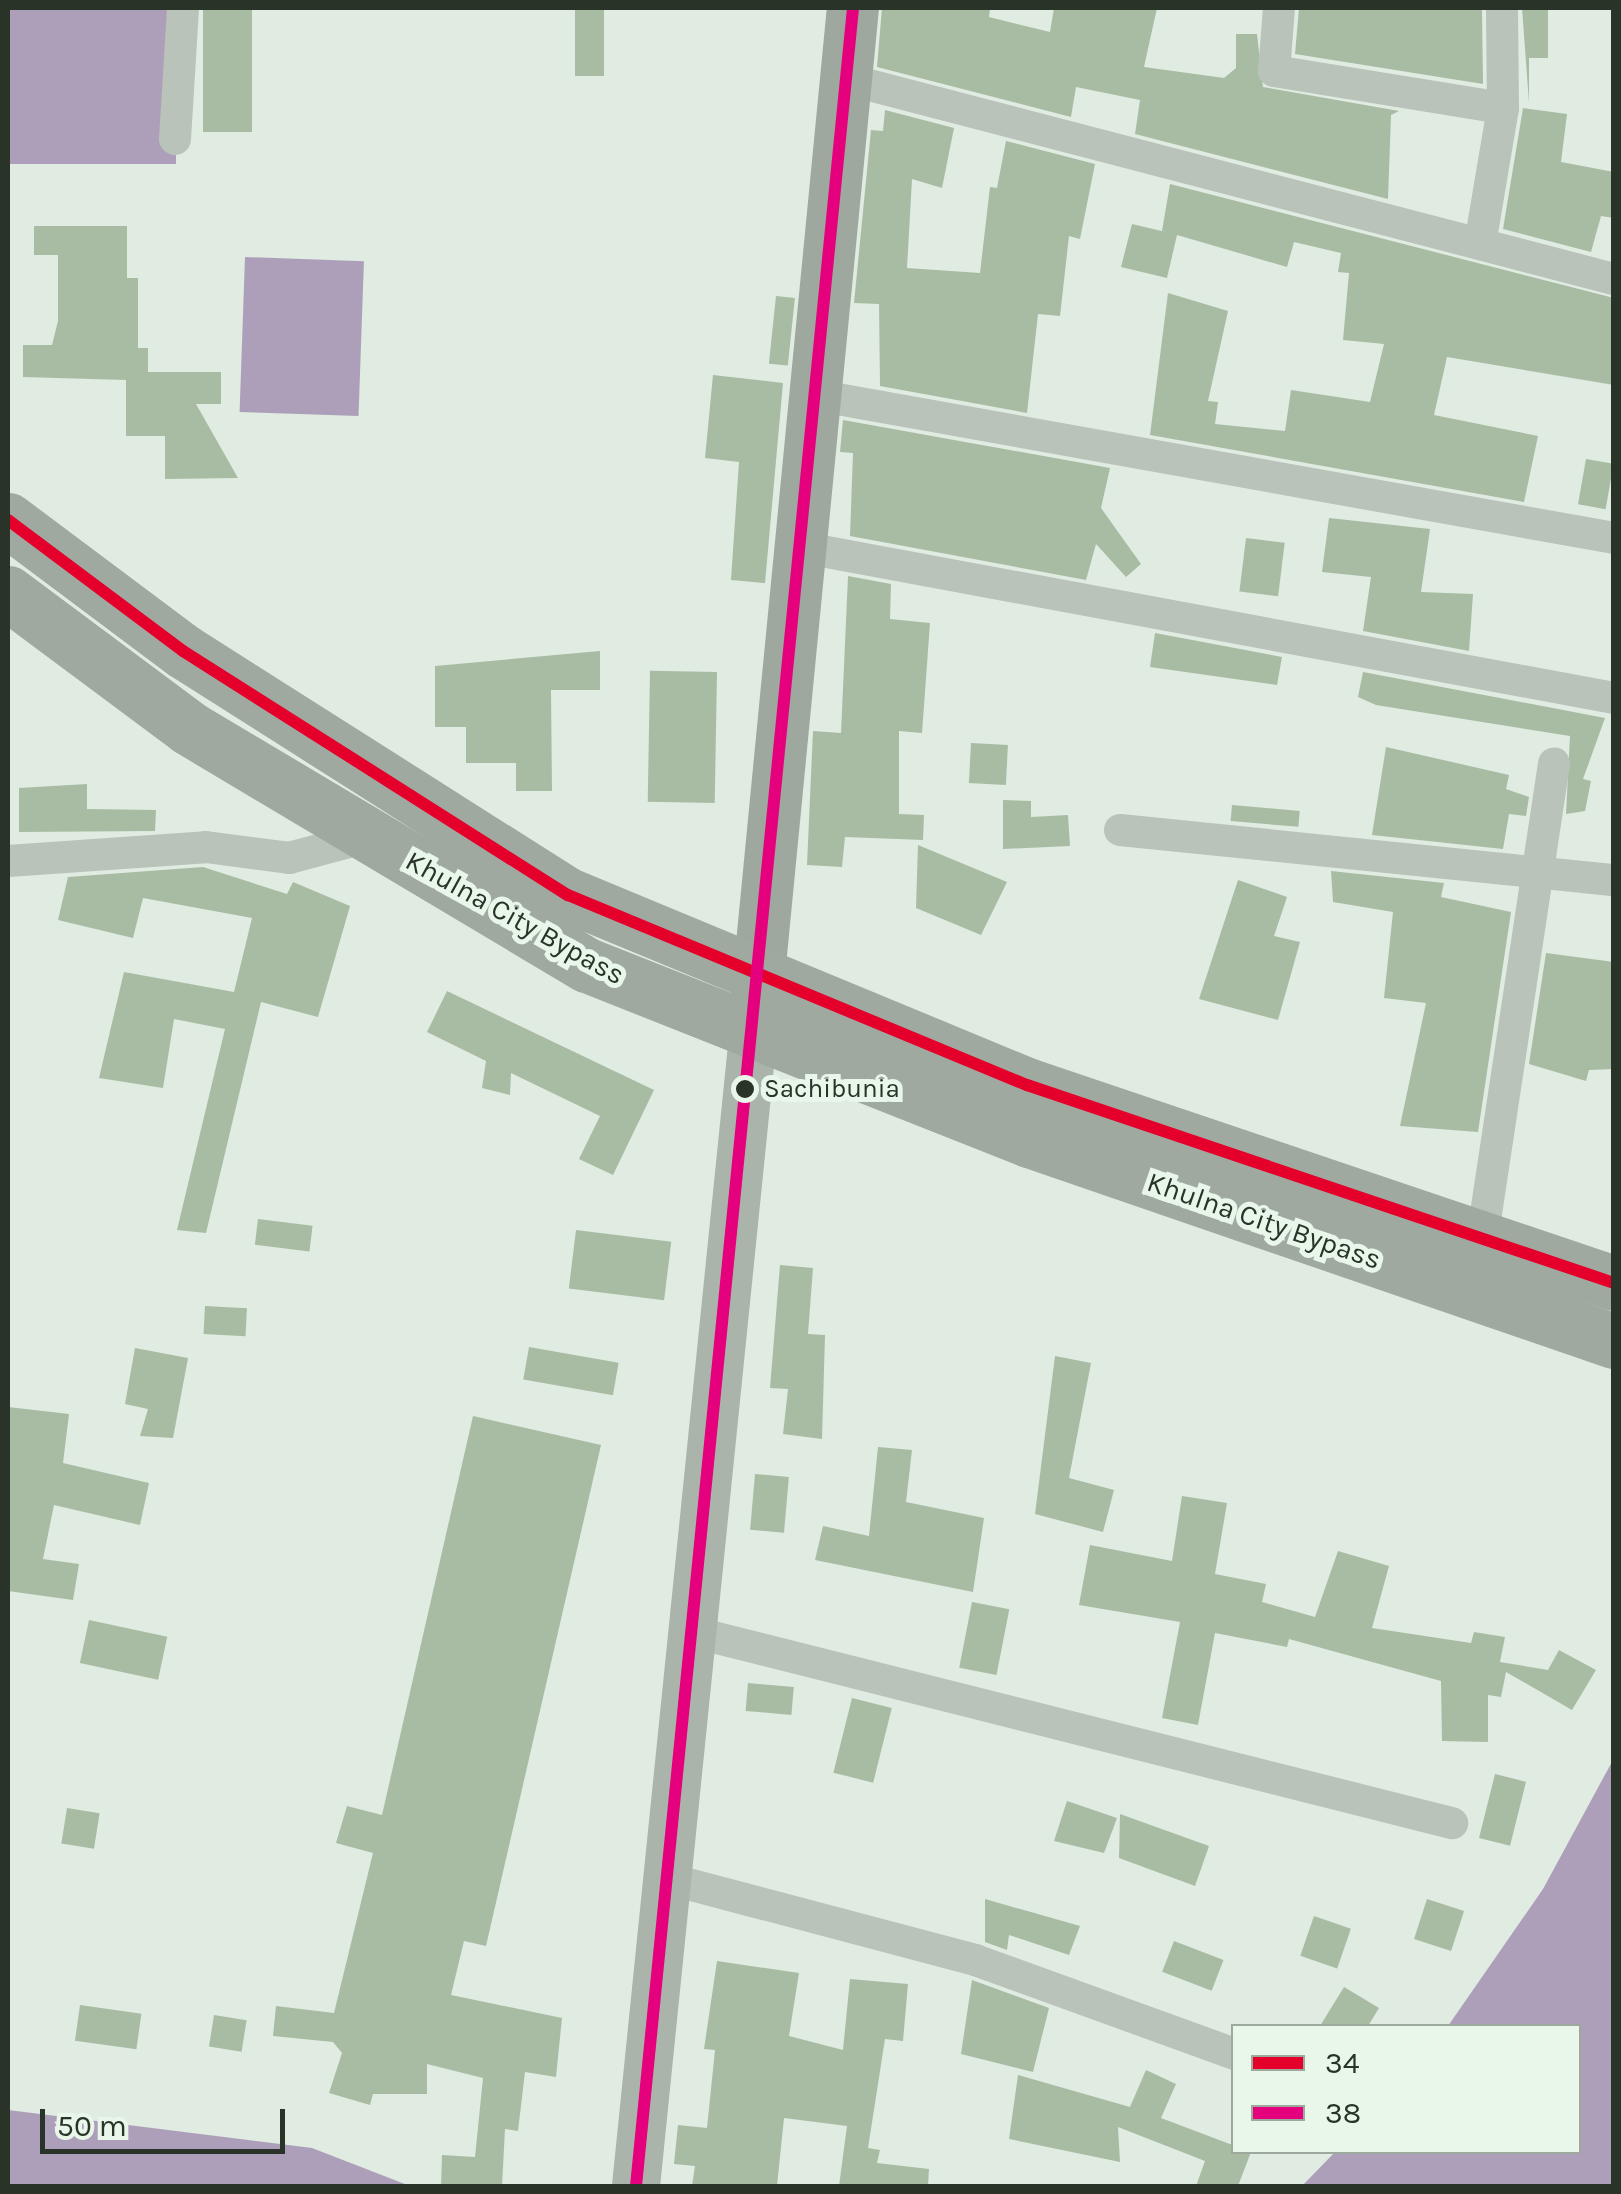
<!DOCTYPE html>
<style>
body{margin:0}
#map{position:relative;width:1621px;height:2194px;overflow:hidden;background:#e0ebe1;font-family:Karla,sans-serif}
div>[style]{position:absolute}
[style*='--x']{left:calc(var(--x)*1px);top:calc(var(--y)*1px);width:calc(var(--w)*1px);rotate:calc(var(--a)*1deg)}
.water>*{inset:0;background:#ad9fb9;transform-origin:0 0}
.building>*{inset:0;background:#a8bca4;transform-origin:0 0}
.street>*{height:32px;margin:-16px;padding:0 16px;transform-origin:16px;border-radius:16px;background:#b9c3b9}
.secondary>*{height:48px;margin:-24px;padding:0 24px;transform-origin:24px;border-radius:24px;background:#aab4aa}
.primary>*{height:52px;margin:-26px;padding:0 26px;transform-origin:26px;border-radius:26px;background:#9fa89f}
.highway>*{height:55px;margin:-27.5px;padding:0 27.5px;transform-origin:27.5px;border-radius:27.5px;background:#a0a9a0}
.bus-1>*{height:12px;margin:-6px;padding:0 6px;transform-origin:6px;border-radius:6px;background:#e4002b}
.bus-2>*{height:12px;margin:-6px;padding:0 6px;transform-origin:6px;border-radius:6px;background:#e5007d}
.dots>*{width:28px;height:28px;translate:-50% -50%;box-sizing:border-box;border:5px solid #e8f7e9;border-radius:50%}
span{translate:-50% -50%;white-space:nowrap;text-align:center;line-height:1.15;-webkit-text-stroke:10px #e8f7e9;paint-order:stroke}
.bus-label{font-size:26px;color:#2a3328}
.left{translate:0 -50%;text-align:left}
.street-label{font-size:28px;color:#2a3328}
.frame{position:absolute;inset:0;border:10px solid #2a3328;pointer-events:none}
.legend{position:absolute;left:1231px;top:2024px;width:350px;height:130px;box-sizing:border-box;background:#e8f7e9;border:2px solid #9ca99c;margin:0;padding:12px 18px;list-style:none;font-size:30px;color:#2a3328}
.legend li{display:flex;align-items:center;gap:20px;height:50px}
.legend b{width:50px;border:2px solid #9ca99c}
.scale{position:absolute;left:40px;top:2109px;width:245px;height:45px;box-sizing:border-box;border:5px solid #2a3328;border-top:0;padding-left:12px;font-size:30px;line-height:35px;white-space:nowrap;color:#2a3328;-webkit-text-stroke:8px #e8f7e9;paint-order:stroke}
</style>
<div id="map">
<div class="water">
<i style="left:8px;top:8px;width:168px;height:156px"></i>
<i style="left:245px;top:257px;width:119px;height:155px;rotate:2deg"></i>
<i style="clip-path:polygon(1613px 1760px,1613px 2186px,1302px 2186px,1335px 2152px,1578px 2152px,1578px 2026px,1448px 2026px,1543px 1889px)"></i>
<i style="clip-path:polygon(8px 2110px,312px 2148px,410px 2186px,8px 2186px)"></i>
</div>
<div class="building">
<i style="left:203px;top:8px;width:49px;height:124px"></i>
<i style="left:575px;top:8px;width:29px;height:68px"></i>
<i style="clip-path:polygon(882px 8px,990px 8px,989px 17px,1050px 32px,1054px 8px,1157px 8px,1144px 67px,1224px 78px,1236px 68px,1236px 34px,1257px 34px,1263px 87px,1399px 111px,1391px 115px,1388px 199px,1135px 134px,1140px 100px,1076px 87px,1071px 117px,877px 67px)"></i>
<i style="clip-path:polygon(1299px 8px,1482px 10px,1483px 84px,1295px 54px)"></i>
<i style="clip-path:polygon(1522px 8px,1548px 8px,1548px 58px,1529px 58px,1529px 103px)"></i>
<i style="clip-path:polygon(1523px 108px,1567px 114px,1561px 162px,1614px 172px,1614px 218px,1601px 216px,1591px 252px,1503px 229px)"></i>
<i style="clip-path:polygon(885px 110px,954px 128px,942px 188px,912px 179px,907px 268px,980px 273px,990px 187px,997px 188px,1006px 141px,1095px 164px,1080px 239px,1069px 236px,1060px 316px,1038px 314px,1027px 413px,880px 386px,879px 304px,854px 303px,871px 130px,883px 131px)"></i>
<i style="clip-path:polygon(1170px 184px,1614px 298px,1614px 385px,1447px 357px,1434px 415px,1538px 436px,1524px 502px,1150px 435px,1168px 293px,1228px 311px,1208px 401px,1218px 402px,1215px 424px,1285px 431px,1291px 390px,1370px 402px,1384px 344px,1343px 340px,1349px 273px,1338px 272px,1341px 253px,1294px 242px,1287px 267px,1177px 235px,1167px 278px,1121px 267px,1132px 224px,1170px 233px,1162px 231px)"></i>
<i style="clip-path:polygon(34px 226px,127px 226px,127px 278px,138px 278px,138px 348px,148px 348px,148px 372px,221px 372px,221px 404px,196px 404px,238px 478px,165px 479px,165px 436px,126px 436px,126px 380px,23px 377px,23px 345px,52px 345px,58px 321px,58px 255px,34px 255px)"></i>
<i style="left:776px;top:296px;width:19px;height:68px;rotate:6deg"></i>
<i style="clip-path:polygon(713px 375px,783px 383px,765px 583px,731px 580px,739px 462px,705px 458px)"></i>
<i style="clip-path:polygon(843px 420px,1110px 468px,1101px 508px,1141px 564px,1126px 577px,1096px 544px,1086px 580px,850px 536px,853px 453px,840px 452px)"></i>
<i style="left:1586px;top:459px;width:28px;height:46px;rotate:10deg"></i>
<i style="clip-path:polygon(1329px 518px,1430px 529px,1421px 592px,1473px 594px,1469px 651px,1363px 631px,1371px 577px,1322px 572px)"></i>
<i style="left:1246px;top:538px;width:39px;height:54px;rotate:7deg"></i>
<i style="clip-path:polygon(848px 576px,891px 584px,890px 619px,930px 623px,922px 733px,899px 731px,899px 814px,924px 815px,923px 840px,845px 837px,842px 867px,807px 865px,813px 731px,841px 733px)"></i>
<i style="clip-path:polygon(1155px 633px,1282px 657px,1277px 685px,1150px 667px)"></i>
<i style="clip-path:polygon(600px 651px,600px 690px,551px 690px,552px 791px,516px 791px,516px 763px,466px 763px,466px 727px,435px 727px,435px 666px)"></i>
<i style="left:717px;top:672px;width:131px;height:67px;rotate:91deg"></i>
<i style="clip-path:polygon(1363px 672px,1605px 718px,1583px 779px,1591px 781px,1585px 811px,1566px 814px,1570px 736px,1376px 705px,1358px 697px)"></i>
<i style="left:971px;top:743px;width:37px;height:40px;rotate:3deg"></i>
<i style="clip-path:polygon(1386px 747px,1509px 775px,1506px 789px,1529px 797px,1526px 816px,1509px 814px,1503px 849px,1372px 835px)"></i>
<i style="clip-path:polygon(87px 784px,87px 809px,156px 810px,155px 831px,19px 832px,19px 788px)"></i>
<i style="clip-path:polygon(1003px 800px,1031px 801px,1031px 817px,1068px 815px,1070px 846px,1003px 849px)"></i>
<i style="left:1232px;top:805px;width:68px;height:16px;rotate:5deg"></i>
<i style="clip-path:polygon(918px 845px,1007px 882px,981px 935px,916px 908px)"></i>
<i style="clip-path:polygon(203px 867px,287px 894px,293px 882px,350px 906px,318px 1017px,261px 1002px,206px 1233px,177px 1230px,225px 1029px,174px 1019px,163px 1088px,99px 1078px,124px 972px,234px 992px,252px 918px,143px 898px,133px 938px,58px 920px,68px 877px)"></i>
<i style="clip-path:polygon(1331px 871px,1444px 883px,1441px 897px,1511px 912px,1478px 1132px,1400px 1126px,1426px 1003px,1384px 998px,1393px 912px,1333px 902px)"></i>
<i style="clip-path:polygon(1238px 880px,1287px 897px,1274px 936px,1300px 942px,1278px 1020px,1199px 999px)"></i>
<i style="clip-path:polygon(1546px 953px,1614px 962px,1614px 1069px,1589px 1070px,1586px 1081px,1529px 1064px)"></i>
<i style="clip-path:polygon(447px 991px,654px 1090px,613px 1175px,579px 1159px,600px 1116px,511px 1073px,510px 1095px,482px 1088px,486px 1061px,427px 1032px)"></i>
<i style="left:258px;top:1219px;width:55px;height:26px;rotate:7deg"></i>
<i style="left:576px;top:1230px;width:96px;height:59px;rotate:7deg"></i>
<i style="clip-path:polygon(780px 1265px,813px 1268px,808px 1334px,825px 1335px,822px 1439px,783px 1434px,788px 1389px,770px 1388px)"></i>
<i style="left:205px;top:1306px;width:42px;height:28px;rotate:3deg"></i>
<i style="left:529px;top:1347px;width:91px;height:33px;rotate:10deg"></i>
<i style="clip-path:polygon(135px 1348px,188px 1358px,173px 1438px,140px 1436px,148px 1409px,125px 1404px)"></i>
<i style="clip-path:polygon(1055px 1356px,1091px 1363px,1069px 1478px,1114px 1490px,1103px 1532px,1035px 1514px)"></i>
<i style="clip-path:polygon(8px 1407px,69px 1414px,63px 1463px,149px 1483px,140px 1525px,54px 1505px,43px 1559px,79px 1564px,73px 1600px,8px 1591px)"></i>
<i style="clip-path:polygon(473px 1416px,601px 1445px,486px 1946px,464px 1941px,451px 1995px,562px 2018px,556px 2077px,525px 2072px,518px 2131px,505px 2129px,502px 2186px,441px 2186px,442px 2155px,475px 2157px,483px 2078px,427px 2064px,427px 2094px,373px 2094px,370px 2105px,329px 2093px,342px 2053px,333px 2042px,273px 2036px,276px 2006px,334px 2013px,373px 1853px,336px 1843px,347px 1806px,382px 1815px)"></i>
<i style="clip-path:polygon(878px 1447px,912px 1450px,906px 1502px,984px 1518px,973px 1592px,815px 1560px,823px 1526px,869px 1536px)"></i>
<i style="left:755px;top:1474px;width:34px;height:56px;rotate:5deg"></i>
<i style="clip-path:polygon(1182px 1496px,1227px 1503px,1215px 1574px,1266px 1584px,1262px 1602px,1315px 1617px,1338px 1551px,1389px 1566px,1372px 1628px,1471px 1643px,1474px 1632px,1505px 1637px,1500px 1662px,1548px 1670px,1559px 1650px,1596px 1670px,1572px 1710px,1506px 1672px,1501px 1697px,1488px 1695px,1488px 1742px,1442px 1741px,1441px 1681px,1289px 1639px,1287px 1647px,1215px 1633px,1198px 1725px,1162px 1718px,1180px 1622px,1079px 1605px,1090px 1545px,1172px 1561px)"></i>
<i style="left:972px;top:1602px;width:38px;height:67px;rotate:11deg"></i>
<i style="left:89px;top:1620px;width:80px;height:44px;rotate:12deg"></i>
<i style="left:748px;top:1683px;width:46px;height:28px;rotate:5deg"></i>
<i style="left:852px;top:1698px;width:41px;height:77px;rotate:14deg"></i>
<i style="left:1495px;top:1774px;width:32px;height:66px;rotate:14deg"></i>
<i style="clip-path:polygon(1067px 1801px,1117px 1818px,1104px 1853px,1054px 1841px)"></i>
<i style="left:67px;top:1808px;width:33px;height:36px;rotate:9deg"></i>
<i style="clip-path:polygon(1120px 1814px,1209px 1846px,1195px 1886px,1119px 1858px)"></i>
<i style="clip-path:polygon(985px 1899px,1080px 1926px,1069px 1955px,1009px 1935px,1007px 1950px,985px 1942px)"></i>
<i style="left:1427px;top:1899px;width:39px;height:42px;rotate:18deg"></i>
<i style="left:1314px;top:1916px;width:39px;height:42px;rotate:19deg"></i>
<i style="left:1174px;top:1941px;width:53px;height:33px;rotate:21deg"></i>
<i style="clip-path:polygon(717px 1961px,799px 1973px,789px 2036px,843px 2050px,850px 1979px,908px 1984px,903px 2041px,885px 2039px,868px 2148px,880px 2150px,877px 2163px,929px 2169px,928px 2186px,839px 2186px,847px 2126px,784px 2118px,777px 2186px,692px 2186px,695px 2166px,674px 2164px,678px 2125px,707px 2128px,715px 2050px,704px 2049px)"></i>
<i style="clip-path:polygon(972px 1980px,1049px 2008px,1033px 2072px,961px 2054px)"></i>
<i style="clip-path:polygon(1344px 1987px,1379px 2008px,1368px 2026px,1320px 2026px)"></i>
<i style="left:80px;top:2005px;width:62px;height:36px;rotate:8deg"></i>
<i style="left:214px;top:2015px;width:33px;height:32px;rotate:9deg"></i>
<i style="clip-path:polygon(1146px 2070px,1176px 2084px,1161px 2118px,1251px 2152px,1238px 2186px,1196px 2186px,1205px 2161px,1118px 2127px,1120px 2162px,1009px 2139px,1018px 2075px,1130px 2107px)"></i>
</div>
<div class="street">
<i style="--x:1279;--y:8;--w:63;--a:94.5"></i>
<i style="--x:1274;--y:71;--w:232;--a:9.2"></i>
<i style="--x:846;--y:79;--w:794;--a:14.6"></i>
<i style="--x:175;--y:139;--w:131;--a:-86.5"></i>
<i style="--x:1480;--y:244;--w:138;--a:-80.4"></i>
<i style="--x:1503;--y:108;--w:100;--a:-90.6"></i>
<i style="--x:815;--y:395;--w:812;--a:10.15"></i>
<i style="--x:800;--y:547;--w:828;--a:10.51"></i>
<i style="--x:1120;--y:830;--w:497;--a:5.8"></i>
<i style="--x:8;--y:861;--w:198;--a:-4"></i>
<i style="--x:206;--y:847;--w:84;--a:7.5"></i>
<i style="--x:289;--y:858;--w:85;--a:-15"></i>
<i style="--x:1482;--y:1240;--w:482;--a:-81.4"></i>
<i style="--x:693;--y:1632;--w:783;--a:14.13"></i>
<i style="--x:669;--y:1879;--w:317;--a:14.8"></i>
<i style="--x:975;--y:1960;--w:276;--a:19.9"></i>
</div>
<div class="secondary">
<i style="--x:636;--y:2186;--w:1155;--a:-84.19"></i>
</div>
<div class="primary">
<i style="--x:755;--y:1016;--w:1013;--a:-84.45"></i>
</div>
<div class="highway">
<i style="--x:8;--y:520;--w:219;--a:36.8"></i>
<i style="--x:183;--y:651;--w:456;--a:32.4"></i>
<i style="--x:568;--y:895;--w:497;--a:22.5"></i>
<i style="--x:1027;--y:1085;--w:619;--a:18.64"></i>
<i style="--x:8;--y:593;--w:226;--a:36.7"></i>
<i style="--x:189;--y:728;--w:463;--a:30.8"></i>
<i style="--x:587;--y:965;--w:475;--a:21.6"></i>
<i style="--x:1029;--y:1140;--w:619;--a:18.96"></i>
</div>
<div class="bus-1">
<i style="--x:8;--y:520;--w:219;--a:36.8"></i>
<i style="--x:183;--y:651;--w:456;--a:32.4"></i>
<i style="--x:568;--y:895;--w:497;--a:22.5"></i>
<i style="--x:1027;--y:1085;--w:619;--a:18.64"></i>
</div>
<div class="bus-2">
<i style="--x:636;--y:2186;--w:2189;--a:-84.31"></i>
</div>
<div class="dots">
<i style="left:745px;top:1089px;background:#2a3328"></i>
</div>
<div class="bus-label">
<span class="left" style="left:764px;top:1089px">Sachibunia</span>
</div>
<div class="street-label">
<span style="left:515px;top:918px;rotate:29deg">Khulna City Bypass</span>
<span style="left:1264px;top:1221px;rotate:19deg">Khulna City Bypass</span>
</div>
<div class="frame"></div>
<ul class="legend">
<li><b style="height:12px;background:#e4002b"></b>34</li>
<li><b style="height:12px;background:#e5007d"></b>38</li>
</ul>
<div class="scale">50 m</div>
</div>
